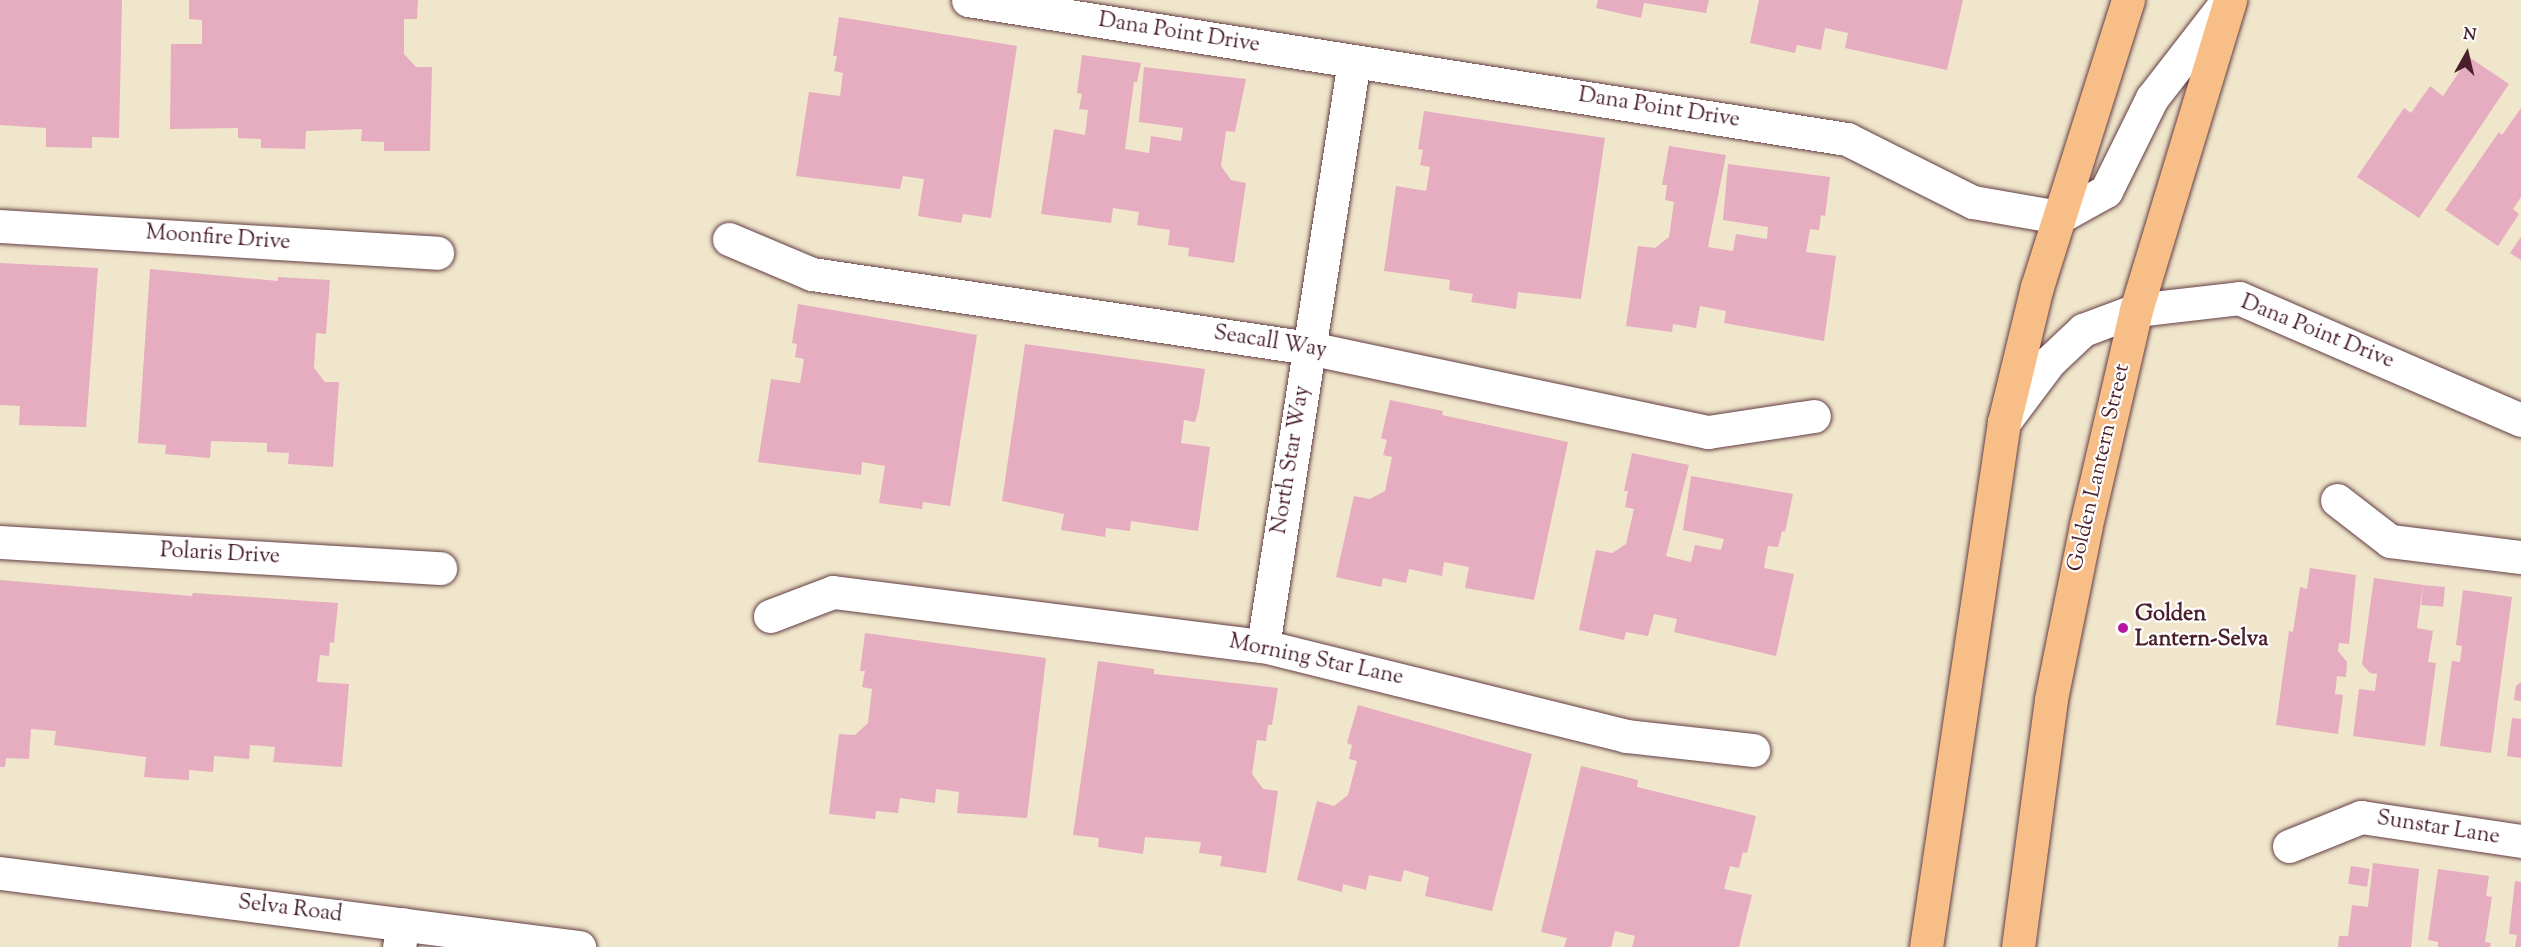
<!DOCTYPE html>
<style>
body{margin:0}
#map{position:relative;width:2521px;height:947px;overflow:hidden;background:#f0e6cb;font-family:"Sorts Mill Goudy",serif}
div>[style]{position:absolute}
[style*='--x']{left:calc(var(--x)*1px);top:calc(var(--y)*1px);width:calc(var(--w)*1px);rotate:calc(var(--a)*1deg)}
.building>*{inset:0;background:#e6acc0;transform-origin:0 0}
.roads{filter:drop-shadow(0 0 2px #633d43) drop-shadow(0 0 2px #633d43)}
.minor>*{height:33px;margin:-16.5px;padding:0 16.5px;transform-origin:16.5px;border-radius:16.5px;background:#fff}
.tertiary>*{height:33px;margin:-16.5px;padding:0 16.5px;transform-origin:16.5px;border-radius:16.5px;background:#fff}
.primary>*{height:33px;margin:-16.5px;padding:0 16.5px;transform-origin:16.5px;border-radius:16.5px;background:#f7be87}
.dots>*{width:16px;height:16px;translate:-50% -50%;box-sizing:border-box;border:3px solid #fff;border-radius:50%}
span{translate:-50% -50%;white-space:nowrap;text-align:center;line-height:1.15;-webkit-text-stroke:4.5px #fff;paint-order:stroke}
.street-label{font-size:22px;color:#4a1f2b}
.poi-label{font-size:22px;color:#4a1f2b;font-weight:700}
.left{translate:0 -50%;text-align:left}
.north{position:absolute;left:2437px;top:24px;width:60px;height:60px;-webkit-text-stroke:4px #fff;paint-order:stroke;rotate:8deg;font-size:16px;font-weight:700;line-height:24px;text-align:center;color:#4a1f2b}
.north::after{content:'';display:block;margin:auto;width:21px;height:27px;background:#4a1f2b;clip-path:polygon(50% 0,100% 100%,50% 72%,0 100%)}
</style>
<div id="map">
<div class="building">
<i style="clip-path:polygon(0 0,122px 0,119px 138px,92px 137px,92px 148px,46px 147px,46px 128px,0 125px)"></i>
<i style="clip-path:polygon(189px 0,418px 0,417px 19px,404px 19px,404px 54px,416px 67px,432px 67px,430px 151px,384px 151px,384px 142px,361px 141px,362px 129px,306px 131px,305px 149px,261px 148px,261px 139px,238px 138px,238px 128px,170px 129px,171px 44px,202px 44px,202px 20px,189px 19px)"></i>
<i style="clip-path:polygon(1598px 0,1709px 0,1706px 13px,1644px 3px,1641px 18px,1596px 8px)"></i>
<i style="clip-path:polygon(1759px 0,1963px 0,1947px 70px,1845px 48px,1848px 33px,1825px 28px,1821px 50px,1797px 45px,1795px 53px,1750px 43px)"></i>
<i style="clip-path:polygon(839px 17px,1017px 46px,991px 218px,963px 214px,961px 223px,918px 216px,924px 179px,903px 176px,900px 189px,796px 176px,809px 92px,840px 96px,843px 73px,834px 71px,837px 56px,833px 56px)"></i>
<i style="clip-path:polygon(1082px 55px,1141px 63px,1137px 82px,1134px 82px,1125px 149px,1149px 153px,1151px 136px,1181px 141px,1183px 128px,1139px 122px,1144px 67px,1246px 79px,1235px 132px,1226px 131px,1221px 166px,1231px 180px,1246px 183px,1234px 263px,1188px 256px,1189px 248px,1168px 245px,1170px 230px,1137px 225px,1139px 212px,1113px 208px,1111px 223px,1041px 214px,1054px 129px,1085px 135px,1088px 110px,1079px 109px,1082px 94px,1077px 93px)"></i>
<i style="clip-path:polygon(2469px 57px,2509px 84px,2419px 218px,2357px 177px,2404px 108px,2411px 113px,2430px 86px,2443px 96px)"></i>
<i style="clip-path:polygon(2521px 108px,2521px 197px,2513px 209px,2519px 214px,2498px 246px,2445px 210px,2499px 132px,2502px 135px)"></i>
<i style="clip-path:polygon(1424px 111px,1605px 138px,1581px 299px,1518px 292px,1516px 309px,1471px 302px,1473px 294px,1449px 290px,1450px 280px,1384px 271px,1396px 186px,1426px 191px,1430px 167px,1420px 165px,1423px 150px,1418px 149px)"></i>
<i style="clip-path:polygon(1669px 146px,1726px 155px,1708px 247px,1733px 251px,1736px 234px,1767px 239px,1768px 227px,1723px 220px,1728px 164px,1830px 177px,1825px 216px,1821px 215px,1819px 230px,1810px 229px,1806px 252px,1836px 256px,1824px 341px,1724px 323px,1726px 311px,1700px 306px,1696px 328px,1673px 324px,1672px 332px,1626px 326px,1638px 246px,1655px 248px,1669px 237px,1674px 202px,1665px 200px,1667px 185px,1662px 185px)"></i>
<i style="clip-path:polygon(2521px 237px,2521px 260px,2510px 253px)"></i>
<i style="clip-path:polygon(0 263px,98px 268px,86px 427px,19px 425px,20px 406px,0 405px)"></i>
<i style="clip-path:polygon(150px 269px,278px 281px,278px 277px,330px 280px,326px 334px,316px 333px,314px 368px,325px 382px,339px 382px,333px 467px,288px 464px,289px 453px,267px 452px,267px 443px,211px 441px,210px 458px,165px 454px,166px 445px,138px 443px)"></i>
<i style="clip-path:polygon(798px 304px,977px 335px,950px 506px,923px 502px,922px 509px,879px 503px,885px 466px,862px 462px,861px 475px,758px 462px,771px 379px,800px 383px,804px 359px,795px 357px,797px 344px,792px 343px)"></i>
<i style="clip-path:polygon(1025px 344px,1205px 369px,1199px 408px,1195px 422px,1184px 420px,1181px 443px,1210px 447px,1198px 531px,1131px 521px,1130px 531px,1106px 528px,1105px 537px,1061px 530px,1064px 514px,1002px 501px)"></i>
<i style="clip-path:polygon(1390px 400px,1443px 411px,1442px 415px,1568px 442px,1534px 600px,1465px 588px,1469px 567px,1444px 562px,1442px 576px,1409px 569px,1406px 583px,1383px 578px,1381px 587px,1336px 577px,1354px 496px,1370px 499px,1385px 491px,1392px 457px,1383px 455px,1387px 440px,1381px 438px)"></i>
<i style="clip-path:polygon(1632px 453px,1689px 465px,1666px 556px,1691px 562px,1695px 545px,1721px 550px,1724px 539px,1683px 530px,1691px 476px,1793px 494px,1785px 532px,1782px 531px,1778px 547px,1768px 546px,1764px 568px,1794px 574px,1776px 656px,1674px 632px,1677px 619px,1654px 614px,1648px 636px,1626px 632px,1624px 640px,1579px 630px,1596px 550px,1612px 553px,1626px 544px,1634px 509px,1625px 507px,1628px 491px,1624px 491px)"></i>
<i style="clip-path:polygon(2310px 568px,2356px 575px,2349px 644px,2339px 643px,2338px 651px,2347px 662px,2346px 677px,2337px 676px,2335px 694px,2343px 695px,2338px 734px,2276px 725px,2289px 631px,2293px 632px,2300px 587px,2307px 589px)"></i>
<i style="clip-path:polygon(2374px 578px,2423px 585px,2417px 628px,2433px 631px,2428px 662px,2436px 663px,2425px 746px,2353px 736px,2359px 689px,2375px 691px,2377px 674px,2370px 673px,2362px 664px)"></i>
<i style="clip-path:polygon(0 580px,192px 596px,193px 593px,338px 603px,334px 643px,330px 642px,329px 656px,320px 655px,317px 682px,349px 684px,342px 767px,273px 762px,275px 747px,250px 745px,249px 759px,214px 756px,213px 772px,189px 770px,189px 780px,144px 777px,146px 757px,54px 745px,56px 731px,31px 729px,29px 759px,6px 758px,5px 767px,0 767px)"></i>
<i style="left:2423px;top:585px;width:22px;height:20px;rotate:5deg"></i>
<i style="clip-path:polygon(2463px 590px,2512px 597px,2491px 753px,2440px 746px,2452px 661px,2460px 662px,2462px 646px,2456px 645px)"></i>
<i style="clip-path:polygon(865px 633px,1046px 658px,1027px 818px,957px 813px,959px 792px,936px 789px,935px 803px,900px 798px,898px 813px,876px 811px,875px 819px,829px 814px,839px 734px,855px 735px,868px 723px,872px 689px,862px 687px,865px 671px,860px 671px)"></i>
<i style="clip-path:polygon(1098px 661px,1154px 669px,1154px 674px,1278px 688px,1272px 725px,1268px 725px,1266px 741px,1257px 740px,1252px 774px,1263px 789px,1278px 791px,1266px 873px,1220px 866px,1222px 856px,1199px 853px,1201px 842px,1145px 837px,1143px 854px,1098px 847px,1099px 838px,1073px 835px)"></i>
<i style="clip-path:polygon(2521px 682px,2521px 701px,2514px 700px,2516px 686px)"></i>
<i style="clip-path:polygon(1358px 705px,1532px 754px,1492px 911px,1425px 896px,1429px 877px,1404px 870px,1401px 882px,1369px 875px,1366px 890px,1343px 884px,1342px 892px,1297px 880px,1317px 801px,1334px 806px,1348px 795px,1357px 761px,1349px 759px,1352px 745px,1347px 743px)"></i>
<i style="clip-path:polygon(2512px 718px,2521px 719px,2521px 758px,2507px 756px)"></i>
<i style="clip-path:polygon(1581px 766px,1638px 780px,1637px 787px,1756px 816px,1747px 853px,1743px 852px,1739px 868px,1730px 866px,1724px 889px,1752px 895px,1739px 947px,1632px 947px,1635px 936px,1615px 931px,1611px 947px,1564px 947px,1567px 938px,1541px 932px)"></i>
<i style="clip-path:polygon(2373px 863px,2419px 869px,2411px 947px,2338px 947px,2339px 936px,2348px 936px,2352px 905px,2368px 907px)"></i>
<i style="left:2351px;top:866px;width:19px;height:18px;rotate:9deg"></i>
<i style="clip-path:polygon(2438px 869px,2489px 876px,2486px 896px,2492px 897px,2485px 942px,2491px 943px,2490px 947px,2438px 947px,2438px 942px,2428px 940px)"></i>
<i style="clip-path:polygon(2515px 881px,2521px 882px,2521px 947px,2515px 947px,2517px 935px,2509px 934px)"></i>
</div>
<div class="roads">
<div class="minor">
<i style="--x:968;--y:0;--w:890;--a:8.99"></i>
<i style="--x:1847;--y:139;--w:141;--a:26.6"></i>
<i style="--x:1973;--y:202;--w:87;--a:9.9"></i>
<i style="--x:2059;--y:217;--w:54;--a:-29"></i>
<i style="--x:2106;--y:191;--w:104;--a:-63.7"></i>
<i style="--x:2152;--y:98;--w:124;--a:-52.2"></i>
<i style="--x:0;--y:226;--w:438;--a:3.5"></i>
<i style="--x:729;--y:239;--w:90;--a:22.9"></i>
<i style="--x:812;--y:274;--w:502;--a:8.47"></i>
<i style="--x:1309;--y:348;--w:408;--a:11.9"></i>
<i style="--x:1708;--y:432;--w:107;--a:-8.6"></i>
<i style="--x:2004;--y:422;--w:75;--a:-53.1"></i>
<i style="--x:2049;--y:362;--w:47;--a:-43.3"></i>
<i style="--x:2083;--y:330;--w:57;--a:-20.7"></i>
<i style="--x:2136;--y:310;--w:104;--a:-6.6"></i>
<i style="--x:2239;--y:298;--w:307;--a:23.4"></i>
<i style="--x:2337;--y:500;--w:67;--a:37.7"></i>
<i style="--x:2390;--y:541;--w:132;--a:7"></i>
<i style="--x:0;--y:542;--w:441;--a:3.4"></i>
<i style="--x:770;--y:616;--w:67;--a:-20.9"></i>
<i style="--x:833;--y:592;--w:433;--a:7.2"></i>
<i style="--x:1263;--y:646;--w:374;--a:13.9"></i>
<i style="--x:1626;--y:736;--w:128;--a:6.3"></i>
<i style="--x:1263;--y:646;--w:592;--a:-81.16"></i>
<i style="--x:2289;--y:846;--w:78;--a:-21.9"></i>
<i style="--x:2361;--y:817;--w:162;--a:8.5"></i>
<i style="--x:399;--y:947;--w:23;--a:-80"></i>
</div>
<div class="tertiary">
<i style="--x:0;--y:873;--w:584;--a:7.28"></i>
</div>
<div class="primary">
<i style="--x:1926;--y:947;--w:531;--a:-81.55"></i>
<i style="--x:2004;--y:422;--w:139;--a:-76.3"></i>
<i style="--x:2037;--y:287;--w:301;--a:-72.4"></i>
<i style="--x:2018;--y:947;--w:250;--a:-82.4"></i>
<i style="--x:2051;--y:699;--w:177;--a:-78.6"></i>
<i style="--x:2086;--y:525;--w:221;--a:-76.9"></i>
<i style="--x:2136;--y:310;--w:324;--a:-73.1"></i>
</div>
</div>
<div class="dots">
<i style="left:2123px;top:628px;background:#b5179e"></i>
</div>
<div class="street-label">
<span style="left:1179px;top:34px;rotate:9deg">Dana Point Drive</span>
<span style="left:1659px;top:109px;rotate:9deg">Dana Point Drive</span>
<span style="left:218px;top:239px;rotate:4deg">Moonfire Drive</span>
<span style="left:2317px;top:333px;rotate:22deg">Dana Point Drive</span>
<span style="left:1270px;top:343px;rotate:9deg">Seacall Way</span>
<span style="left:1292px;top:460px;rotate:-81deg">North Star Way</span>
<span style="left:2100px;top:468px;rotate:-77deg">Golden Lantern Street</span>
<span style="left:220px;top:555px;rotate:3deg">Polaris Drive</span>
<span style="left:1316px;top:661px;rotate:12deg">Morning Star Lane</span>
<span style="left:2438px;top:829px;rotate:9deg">Sunstar Lane</span>
<span style="left:290px;top:910px;rotate:7deg">Selva Road</span>
</div>
<div class="poi-label">
<span class="left" style="left:2135px;top:628px">Golden<br>Lantern-Selva</span>
</div>
<div class="north">N</div>
</div>
